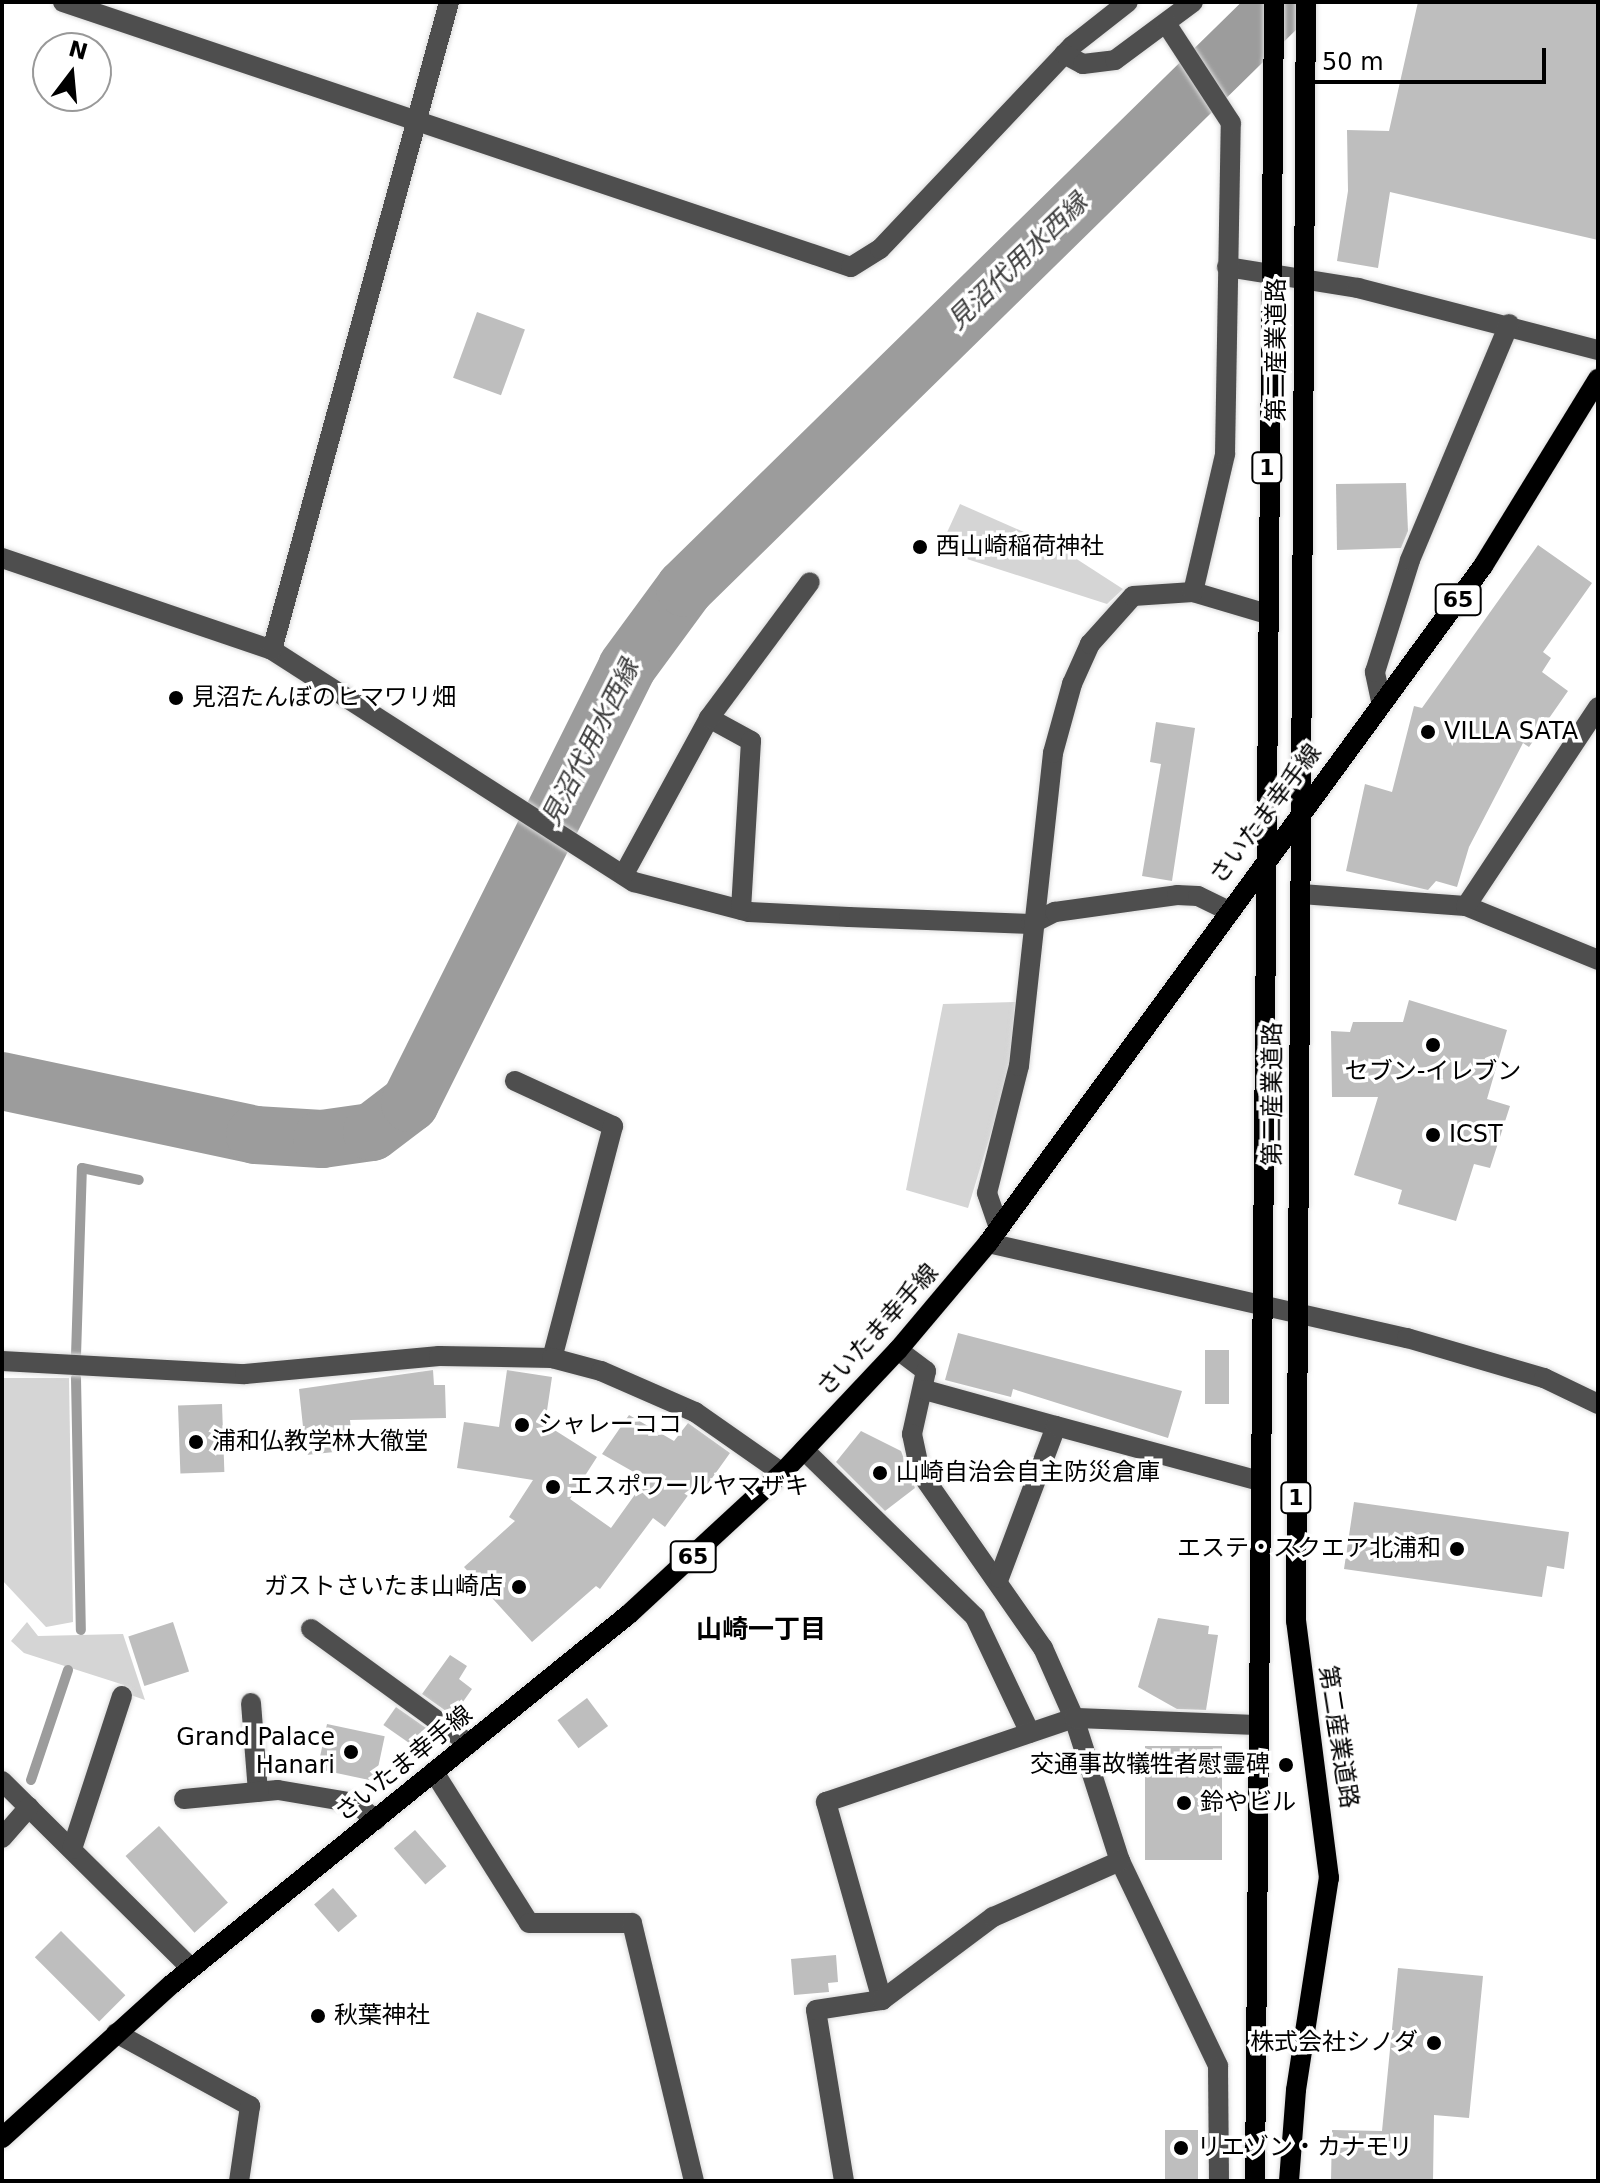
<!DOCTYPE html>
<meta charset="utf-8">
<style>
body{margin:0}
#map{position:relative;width:1600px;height:2183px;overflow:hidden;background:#fff;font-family:"DejaVu Sans","Noto Sans JP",sans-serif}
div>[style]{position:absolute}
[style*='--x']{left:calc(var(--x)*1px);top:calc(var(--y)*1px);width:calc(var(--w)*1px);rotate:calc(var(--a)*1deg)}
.green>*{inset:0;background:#d5d5d5}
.stream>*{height:10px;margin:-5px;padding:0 5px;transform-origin:5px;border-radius:5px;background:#9c9c9c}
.river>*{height:58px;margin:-29px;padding:0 29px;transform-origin:29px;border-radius:29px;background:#9c9c9c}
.building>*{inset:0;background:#bebebe;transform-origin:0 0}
.roads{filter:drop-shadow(0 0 2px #dbdbdb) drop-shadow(0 0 2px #dbdbdb)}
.minor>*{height:20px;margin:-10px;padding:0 10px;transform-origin:10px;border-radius:10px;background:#4e4e4e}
.major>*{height:20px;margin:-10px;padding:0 10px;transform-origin:10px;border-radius:10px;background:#000}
.dots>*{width:22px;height:22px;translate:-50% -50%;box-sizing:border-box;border:4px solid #fff;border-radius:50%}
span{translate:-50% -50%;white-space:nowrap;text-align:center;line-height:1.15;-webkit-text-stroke:7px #fff;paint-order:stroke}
.shield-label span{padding:2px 6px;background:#fff;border:2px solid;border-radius:6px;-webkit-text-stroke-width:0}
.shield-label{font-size:22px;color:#000;font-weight:700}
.street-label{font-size:24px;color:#000}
.poi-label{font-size:24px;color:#000}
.left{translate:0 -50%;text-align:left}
.right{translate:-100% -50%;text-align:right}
.water-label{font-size:26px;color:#3d3d3d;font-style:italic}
.neighbourhood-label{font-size:26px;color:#000;font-weight:700}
.frame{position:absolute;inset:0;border:4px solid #000;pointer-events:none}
.north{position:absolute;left:32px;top:32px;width:80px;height:80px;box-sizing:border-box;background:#fff;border:2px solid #999;border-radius:50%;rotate:16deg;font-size:22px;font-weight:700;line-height:32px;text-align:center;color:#000}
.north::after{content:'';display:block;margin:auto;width:28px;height:36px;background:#000;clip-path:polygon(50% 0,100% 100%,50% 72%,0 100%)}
.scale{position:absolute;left:1308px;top:48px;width:238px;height:36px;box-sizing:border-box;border:4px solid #000;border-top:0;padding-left:10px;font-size:24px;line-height:28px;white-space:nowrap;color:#000;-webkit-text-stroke:6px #fff;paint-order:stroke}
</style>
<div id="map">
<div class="green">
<i style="clip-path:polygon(960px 504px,1058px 547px,1123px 589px,1107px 604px,939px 550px)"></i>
<i style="clip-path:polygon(1015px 1002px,1012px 1064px,968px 1208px,906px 1190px,943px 1004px)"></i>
<i style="clip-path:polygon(2px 1378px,69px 1378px,73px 1622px,46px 1627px,2px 1580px)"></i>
<i style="clip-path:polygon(27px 1622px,38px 1636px,123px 1634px,145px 1700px,122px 1692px,124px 1685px,24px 1653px,11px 1641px)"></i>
</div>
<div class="stream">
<i style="--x:76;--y:1356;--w:188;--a:-88.2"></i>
<i style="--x:82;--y:1168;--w:58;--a:11.9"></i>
<i style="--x:76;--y:1378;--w:252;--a:88.9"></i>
<i style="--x:31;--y:1780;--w:116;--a:-71.4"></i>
</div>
<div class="river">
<i style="--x:2;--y:1081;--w:259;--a:12"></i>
<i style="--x:255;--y:1135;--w:67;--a:3.4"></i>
<i style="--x:322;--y:1139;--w:50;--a:-8"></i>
<i style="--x:372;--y:1132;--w:48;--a:-37.3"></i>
<i style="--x:410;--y:1103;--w:487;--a:-63.5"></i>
<i style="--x:627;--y:667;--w:98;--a:-53.7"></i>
<i style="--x:685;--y:588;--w:837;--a:-44.42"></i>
</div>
<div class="building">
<i style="clip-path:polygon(1418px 2px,1598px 2px,1598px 240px,1390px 192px,1378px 268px,1337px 261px,1348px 191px,1347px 130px,1389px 131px)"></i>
<i style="left:477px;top:312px;width:51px;height:70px;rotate:20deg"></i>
<i style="clip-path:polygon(1406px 483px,1408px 531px,1401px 548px,1337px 550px,1336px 484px)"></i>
<i style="clip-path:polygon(1538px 545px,1592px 583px,1543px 652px,1551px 658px,1542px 672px,1568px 691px,1529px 747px,1523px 743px,1469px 847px,1457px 887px,1436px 881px,1428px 890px,1346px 871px,1365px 784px,1392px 792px,1414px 706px,1422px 708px)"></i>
<i style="clip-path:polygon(1156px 722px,1195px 728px,1172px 881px,1142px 876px,1161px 764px,1150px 762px)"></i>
<i style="clip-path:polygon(1409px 1000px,1507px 1030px,1487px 1099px,1510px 1106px,1490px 1168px,1474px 1164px,1456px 1221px,1398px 1204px,1402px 1190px,1354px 1175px,1378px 1097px,1332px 1097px,1331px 1031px,1350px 1032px,1353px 1022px,1403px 1022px)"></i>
<i style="clip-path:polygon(958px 1333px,1182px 1391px,1168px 1438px,1013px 1389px,1011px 1397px,945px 1380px)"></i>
<i style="left:1205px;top:1350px;width:24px;height:54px"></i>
<i style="clip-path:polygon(433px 1370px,434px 1385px,445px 1385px,446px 1418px,350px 1420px,353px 1450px,306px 1455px,299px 1389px)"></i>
<i style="clip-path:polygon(507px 1370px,552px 1377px,545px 1424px,597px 1457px,570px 1499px,611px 1528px,646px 1479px,602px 1454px,629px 1415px,674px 1441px,688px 1423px,730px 1453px,700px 1495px,692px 1490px,665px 1527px,653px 1518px,600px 1589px,596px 1586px,532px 1642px,464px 1567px,515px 1521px,509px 1517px,533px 1480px,457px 1468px,464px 1422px,499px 1427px)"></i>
<i style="left:222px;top:1404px;width:68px;height:44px;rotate:88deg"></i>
<i style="clip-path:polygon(861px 1431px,901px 1451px,915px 1488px,885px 1511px,836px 1462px)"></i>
<i style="clip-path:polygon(1354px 1502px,1569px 1532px,1564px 1569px,1547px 1566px,1542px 1597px,1344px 1569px)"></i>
<i style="clip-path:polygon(1158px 1618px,1209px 1626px,1208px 1634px,1218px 1635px,1206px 1710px,1177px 1709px,1138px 1687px)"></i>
<i style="left:173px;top:1622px;width:52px;height:47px;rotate:72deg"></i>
<i style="clip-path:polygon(450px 1655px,467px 1666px,459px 1679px,472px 1689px,453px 1716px,422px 1694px)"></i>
<i style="left:587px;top:1698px;width:35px;height:37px;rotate:53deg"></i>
<i style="left:396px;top:1707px;width:38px;height:22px;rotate:35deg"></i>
<i style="left:327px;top:1724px;width:59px;height:46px;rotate:12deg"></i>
<i style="left:1145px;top:1746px;width:77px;height:114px"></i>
<i style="left:159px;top:1826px;width:103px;height:45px;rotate:48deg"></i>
<i style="left:415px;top:1830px;width:48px;height:28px;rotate:49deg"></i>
<i style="left:333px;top:1888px;width:37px;height:25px;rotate:49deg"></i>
<i style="left:61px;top:1931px;width:91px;height:37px;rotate:45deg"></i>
<i style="clip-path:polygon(836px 1955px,838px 1982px,828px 1983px,829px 1992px,794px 1995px,791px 1959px)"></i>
<i style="clip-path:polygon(1398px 1968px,1483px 1976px,1469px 2118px,1434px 2115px,1433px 2181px,1331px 2181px,1332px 2130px,1382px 2131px)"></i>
<i style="left:1165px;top:2130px;width:33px;height:51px"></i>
</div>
<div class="roads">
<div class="minor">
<i style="--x:63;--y:2;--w:831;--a:18.59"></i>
<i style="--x:851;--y:267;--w:34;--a:-32"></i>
<i style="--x:880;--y:249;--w:279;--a:-46.6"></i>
<i style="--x:1072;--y:46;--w:71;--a:-38.2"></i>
<i style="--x:1064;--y:54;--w:21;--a:28"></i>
<i style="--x:1083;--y:64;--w:32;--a:-7"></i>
<i style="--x:1115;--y:60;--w:97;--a:-36.6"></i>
<i style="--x:1227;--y:267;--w:133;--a:9.1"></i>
<i style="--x:1358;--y:288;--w:248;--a:14.5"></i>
<i style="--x:2;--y:558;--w:285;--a:18.8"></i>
<i style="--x:272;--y:650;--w:430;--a:32.7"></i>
<i style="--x:634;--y:882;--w:119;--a:14.6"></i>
<i style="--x:749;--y:912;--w:100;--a:2.9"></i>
<i style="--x:849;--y:917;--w:182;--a:2.2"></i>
<i style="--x:1031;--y:924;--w:27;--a:-27"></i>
<i style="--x:1055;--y:912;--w:123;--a:-7.9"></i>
<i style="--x:1177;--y:895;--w:21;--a:3"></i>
<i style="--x:1198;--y:896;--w:32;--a:26"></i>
<i style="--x:1193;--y:592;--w:74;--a:16.5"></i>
<i style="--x:272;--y:650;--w:672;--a:-74.72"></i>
<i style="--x:1381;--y:701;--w:30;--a:-102"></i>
<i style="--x:1375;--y:672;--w:117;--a:-72.6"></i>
<i style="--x:1410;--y:560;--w:256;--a:-67.2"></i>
<i style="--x:709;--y:718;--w:48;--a:28.7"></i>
<i style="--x:751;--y:741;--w:169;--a:93.4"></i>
<i style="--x:624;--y:874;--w:178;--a:-61.4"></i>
<i style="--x:709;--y:718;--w:169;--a:-53.4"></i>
<i style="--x:1301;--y:894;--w:165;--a:4.2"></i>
<i style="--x:1466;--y:906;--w:143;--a:22.2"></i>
<i style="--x:1466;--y:906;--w:239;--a:-56.4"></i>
<i style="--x:515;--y:1081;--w:108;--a:24.7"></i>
<i style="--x:613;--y:1126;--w:240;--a:104.7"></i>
<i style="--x:999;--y:1228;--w:37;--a:-109"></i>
<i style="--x:987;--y:1193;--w:131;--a:-75.9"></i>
<i style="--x:1019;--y:1066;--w:315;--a:-83.8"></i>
<i style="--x:1053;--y:753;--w:72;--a:-74.6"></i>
<i style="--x:1072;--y:684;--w:44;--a:-65.8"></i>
<i style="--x:1090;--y:644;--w:64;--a:-48.1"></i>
<i style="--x:1133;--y:596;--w:60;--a:-3.8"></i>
<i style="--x:1193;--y:592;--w:142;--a:-76.9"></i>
<i style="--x:1225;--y:454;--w:331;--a:-89"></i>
<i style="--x:1231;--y:123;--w:117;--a:-123.1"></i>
<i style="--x:988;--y:1243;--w:430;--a:12.8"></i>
<i style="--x:1407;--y:1338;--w:143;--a:16.3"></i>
<i style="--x:1544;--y:1378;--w:60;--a:25.7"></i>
<i style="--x:898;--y:1350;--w:35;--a:37"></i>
<i style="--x:926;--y:1371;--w:65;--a:102.5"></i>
<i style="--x:912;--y:1434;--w:39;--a:78"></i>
<i style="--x:920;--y:1472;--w:215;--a:55.1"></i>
<i style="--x:1043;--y:1648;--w:77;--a:66.1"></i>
<i style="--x:1074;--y:1718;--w:150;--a:72.2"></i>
<i style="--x:1120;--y:1861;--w:227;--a:64.4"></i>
<i style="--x:1218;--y:2066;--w:115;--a:89.5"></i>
<i style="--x:2;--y:1361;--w:243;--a:3.1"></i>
<i style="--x:245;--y:1374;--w:195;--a:-5.3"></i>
<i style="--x:439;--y:1356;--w:113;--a:1"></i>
<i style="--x:552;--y:1358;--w:51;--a:14.9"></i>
<i style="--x:601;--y:1371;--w:103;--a:23.6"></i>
<i style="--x:695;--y:1412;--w:106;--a:35"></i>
<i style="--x:925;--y:1390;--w:136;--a:15.4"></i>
<i style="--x:804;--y:1450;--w:239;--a:44.3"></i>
<i style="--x:975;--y:1617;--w:128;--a:64.6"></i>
<i style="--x:999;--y:1578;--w:162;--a:-69.4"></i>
<i style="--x:1056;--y:1426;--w:211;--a:15.1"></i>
<i style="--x:311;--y:1629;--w:195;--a:36"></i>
<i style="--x:251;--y:1703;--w:89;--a:85.5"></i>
<i style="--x:434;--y:1772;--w:178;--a:57.8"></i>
<i style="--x:529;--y:1923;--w:103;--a:0"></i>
<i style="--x:632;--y:1923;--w:265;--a:76.5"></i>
<i style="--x:2;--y:1781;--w:266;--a:44.7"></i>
<i style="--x:184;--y:1799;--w:94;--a:-5.5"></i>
<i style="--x:278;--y:1790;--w:78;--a:9.6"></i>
<i style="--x:355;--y:1803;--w:27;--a:39"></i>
<i style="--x:2;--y:1838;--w:41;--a:-48.9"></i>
<i style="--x:72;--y:1849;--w:161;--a:-71.9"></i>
<i style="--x:882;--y:2000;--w:206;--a:-105.8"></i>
<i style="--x:826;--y:1802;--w:262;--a:-18.7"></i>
<i style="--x:1074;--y:1718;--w:185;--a:2.2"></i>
<i style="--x:116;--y:2033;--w:153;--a:28.6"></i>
<i style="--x:250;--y:2106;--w:76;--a:98.3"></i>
<i style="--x:844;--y:2181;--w:173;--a:-99.3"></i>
<i style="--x:816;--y:2010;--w:67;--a:-8.6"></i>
<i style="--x:882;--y:2000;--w:139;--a:-36.8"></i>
<i style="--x:993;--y:1917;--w:139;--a:-23.8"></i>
</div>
<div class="major">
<i style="--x:2;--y:2138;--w:229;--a:-42.2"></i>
<i style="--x:172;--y:1984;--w:588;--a:-38.99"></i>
<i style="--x:629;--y:1614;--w:208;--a:-42.7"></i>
<i style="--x:782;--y:1473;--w:169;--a:-46.7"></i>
<i style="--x:898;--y:1350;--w:140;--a:-49.9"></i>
<i style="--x:988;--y:1243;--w:839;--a:-53.83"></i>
<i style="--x:1483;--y:566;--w:220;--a:-58.4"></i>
<i style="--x:1255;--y:2181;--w:2179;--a:-89.5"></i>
<i style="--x:1289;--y:2181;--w:91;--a:-85.6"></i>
<i style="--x:1296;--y:2090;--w:215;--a:-81.2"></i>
<i style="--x:1329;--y:1878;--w:259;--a:-97.3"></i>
<i style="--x:1296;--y:1621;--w:1619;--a:-89.65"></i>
</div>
</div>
<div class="dots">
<i style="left:920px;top:547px;background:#000"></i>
<i style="left:176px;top:698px;background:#000"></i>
<i style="left:1428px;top:732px;background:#000"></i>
<i style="left:1433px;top:1045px;background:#000"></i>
<i style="left:1433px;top:1135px;background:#000"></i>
<i style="left:522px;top:1425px;background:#000"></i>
<i style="left:196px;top:1442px;background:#000"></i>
<i style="left:880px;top:1473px;background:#000"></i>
<i style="left:553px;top:1487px;background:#000"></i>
<i style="left:1457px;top:1549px;background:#000"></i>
<i style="left:519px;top:1587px;background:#000"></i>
<i style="left:351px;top:1752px;background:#000"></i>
<i style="left:1286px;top:1765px;background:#000"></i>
<i style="left:1184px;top:1803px;background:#000"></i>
<i style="left:318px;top:2016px;background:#000"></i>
<i style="left:1434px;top:2043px;background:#000"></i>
<i style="left:1181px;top:2148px;background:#000"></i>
</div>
<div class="shield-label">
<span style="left:1267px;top:468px">1</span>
<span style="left:1458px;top:600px">65</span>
<span style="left:1296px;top:1498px">1</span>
<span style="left:693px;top:1557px">65</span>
</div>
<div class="street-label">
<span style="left:1277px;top:350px;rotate:-90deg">第二産業道路</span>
<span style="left:1266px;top:814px;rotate:-53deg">さいたま幸手線</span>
<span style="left:1273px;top:1094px;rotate:-90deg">第二産業道路</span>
<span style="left:878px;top:1330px;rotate:-48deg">さいたま幸手線</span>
<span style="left:1338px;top:1737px;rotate:81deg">第二産業道路</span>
<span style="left:404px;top:1764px;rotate:-39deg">さいたま幸手線</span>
</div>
<div class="poi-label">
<span class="left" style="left:936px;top:547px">西山崎稲荷神社</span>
<span class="left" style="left:192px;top:698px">見沼たんぼのヒマワリ畑</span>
<span class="left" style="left:1444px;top:732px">VILLA SATA</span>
<span style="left:1433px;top:1072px">セブン-イレブン</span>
<span class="left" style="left:1449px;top:1135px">ICST</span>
<span class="left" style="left:538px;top:1425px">シャレーココ</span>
<span class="left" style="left:212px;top:1442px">浦和仏教学林大徹堂</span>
<span class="left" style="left:896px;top:1473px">山崎自治会自主防災倉庫</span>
<span class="left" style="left:569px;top:1487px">エスポワールヤマザキ</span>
<span class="right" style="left:1441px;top:1549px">エステ・スクエア北浦和</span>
<span class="right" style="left:503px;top:1587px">ガストさいたま山崎店</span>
<span class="right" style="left:335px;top:1752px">Grand Palace<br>Hanari</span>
<span class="right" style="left:1270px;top:1765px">交通事故犠牲者慰霊碑</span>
<span class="left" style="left:1200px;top:1803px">鈴やビル</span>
<span class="left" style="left:334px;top:2016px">秋葉神社</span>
<span class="right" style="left:1418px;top:2043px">株式会社シノダ</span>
<span class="left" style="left:1197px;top:2148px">リエゾン・カナモリ</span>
</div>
<div class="water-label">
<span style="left:1018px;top:262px;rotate:-44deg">見沼代用水西縁</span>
<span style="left:591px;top:743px;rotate:-63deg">見沼代用水西縁</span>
</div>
<div class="neighbourhood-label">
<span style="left:761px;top:1630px">山崎一丁目</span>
</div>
<div class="frame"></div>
<div class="north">N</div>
<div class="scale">50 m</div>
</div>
